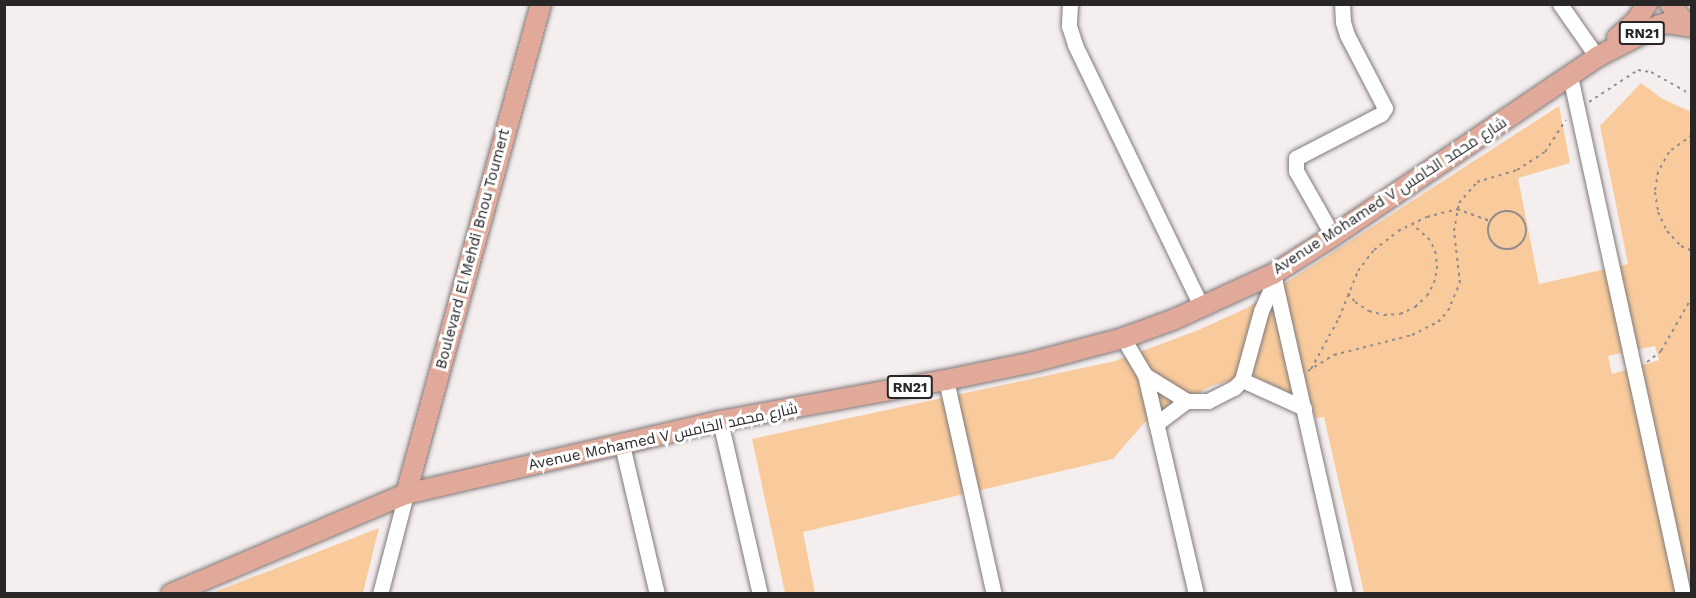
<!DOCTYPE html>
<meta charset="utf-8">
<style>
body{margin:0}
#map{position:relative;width:1696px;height:598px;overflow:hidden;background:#f5eeef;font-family:"Work Sans",Cairo,sans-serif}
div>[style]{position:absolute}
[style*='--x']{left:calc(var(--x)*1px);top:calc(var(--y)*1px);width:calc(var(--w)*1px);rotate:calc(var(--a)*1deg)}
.green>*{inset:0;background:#f9cb9c}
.path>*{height:2px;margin-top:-1px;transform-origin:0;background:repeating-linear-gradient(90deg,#908b8c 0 3px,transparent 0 7.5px)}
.path>.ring{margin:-1px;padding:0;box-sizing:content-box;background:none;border:2px solid #908b8c;border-radius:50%}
.roads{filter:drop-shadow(0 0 2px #7f797a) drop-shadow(0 0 2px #7f797a)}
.minor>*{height:15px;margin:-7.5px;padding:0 7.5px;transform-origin:7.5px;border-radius:7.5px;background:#fff}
.major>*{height:20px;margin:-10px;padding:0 10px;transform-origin:10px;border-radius:10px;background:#e0a999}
span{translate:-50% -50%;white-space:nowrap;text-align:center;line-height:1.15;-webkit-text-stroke:6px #fff;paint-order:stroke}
.shield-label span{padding:2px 4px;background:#fff;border:2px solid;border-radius:4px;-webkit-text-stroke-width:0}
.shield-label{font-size:14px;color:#282626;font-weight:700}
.street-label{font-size:15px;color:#282626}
.frame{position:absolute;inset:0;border:6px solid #282626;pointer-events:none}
</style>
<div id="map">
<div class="green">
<i style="clip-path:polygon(evenodd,1641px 83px,1661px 98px,1691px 112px,1691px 593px,1364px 593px,1324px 417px,1315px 418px,1312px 404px,1252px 375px,1211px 386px,1144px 423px,1113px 459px,803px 532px,815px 593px,785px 593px,752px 439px,1115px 361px,1196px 331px,1247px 308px,1559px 106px,1570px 163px,1518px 178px,1539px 284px,1628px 264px,1600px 126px,1641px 83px,1655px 346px,1659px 360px,1612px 374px,1608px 356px,1655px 346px)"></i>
<i style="clip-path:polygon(379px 528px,363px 593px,212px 593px)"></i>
</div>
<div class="path">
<i style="--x:1589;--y:102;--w:59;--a:-33.1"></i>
<i style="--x:1638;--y:70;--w:13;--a:9"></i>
<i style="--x:1651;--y:72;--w:47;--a:29.3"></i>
<i style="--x:1692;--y:135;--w:29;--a:144"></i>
<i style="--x:1669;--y:152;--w:23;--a:119"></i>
<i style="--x:1658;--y:172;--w:20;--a:99"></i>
<i style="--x:1655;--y:192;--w:20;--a:81"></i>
<i style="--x:1658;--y:212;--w:21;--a:65"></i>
<i style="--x:1667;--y:231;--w:21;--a:47"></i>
<i style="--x:1681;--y:246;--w:12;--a:24"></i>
<i class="ring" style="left:1488px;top:211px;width:36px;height:36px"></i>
<i style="--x:1348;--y:293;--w:11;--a:52"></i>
<i style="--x:1355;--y:302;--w:17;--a:33"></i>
<i style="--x:1369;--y:311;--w:16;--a:15"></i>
<i style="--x:1384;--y:315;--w:16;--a:-4"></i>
<i style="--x:1400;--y:314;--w:17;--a:-25"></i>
<i style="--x:1415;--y:307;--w:16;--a:-43"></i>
<i style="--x:1427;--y:296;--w:15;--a:-62"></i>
<i style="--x:1434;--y:283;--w:14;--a:-78"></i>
<i style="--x:1437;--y:269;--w:15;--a:-94"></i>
<i style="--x:1436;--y:254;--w:15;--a:-113"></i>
<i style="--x:1430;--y:240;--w:24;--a:-138"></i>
<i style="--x:1647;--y:362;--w:18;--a:-38"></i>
<i style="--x:1661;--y:351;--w:62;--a:-60.1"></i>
<i style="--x:1311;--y:369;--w:58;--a:-61.2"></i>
<i style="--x:1339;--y:318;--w:51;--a:-68"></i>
<i style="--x:1358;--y:271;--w:26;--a:-53"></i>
<i style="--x:1374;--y:250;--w:31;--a:-38"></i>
<i style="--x:1398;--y:231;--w:32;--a:-26"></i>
<i style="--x:1427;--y:217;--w:31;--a:-15"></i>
<i style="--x:1457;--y:209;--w:35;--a:20"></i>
<i style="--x:1308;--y:371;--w:31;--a:-32"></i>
<i style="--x:1334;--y:355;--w:81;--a:-14.4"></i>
<i style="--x:1412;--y:335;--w:29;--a:-27"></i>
<i style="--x:1438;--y:322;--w:15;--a:-48"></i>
<i style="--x:1448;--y:311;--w:30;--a:-67"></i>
<i style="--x:1460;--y:283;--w:52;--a:-96.6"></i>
<i style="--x:1454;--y:231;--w:28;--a:-80"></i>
<i style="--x:1459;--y:203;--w:28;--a:-49"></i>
<i style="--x:1477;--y:182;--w:42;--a:-16.7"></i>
<i style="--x:1517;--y:170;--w:33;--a:-33"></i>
<i style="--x:1545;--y:152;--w:38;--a:-57"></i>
</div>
<div class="roads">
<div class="minor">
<i style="--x:1070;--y:4;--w:22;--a:93"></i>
<i style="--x:1069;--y:26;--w:20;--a:72"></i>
<i style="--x:1075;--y:45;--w:292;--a:64.2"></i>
<i style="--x:1560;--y:4;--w:65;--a:55.1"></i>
<i style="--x:1570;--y:76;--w:530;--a:77.69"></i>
<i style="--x:1333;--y:236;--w:75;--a:-119.6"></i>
<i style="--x:1296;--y:171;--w:13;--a:-90"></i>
<i style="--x:1296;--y:158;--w:96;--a:-27.4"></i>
<i style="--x:1381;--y:114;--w:7;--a:-56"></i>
<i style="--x:1385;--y:108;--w:82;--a:-117.5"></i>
<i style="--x:1347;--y:35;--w:14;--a:-107"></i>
<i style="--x:1343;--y:22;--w:18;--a:-93"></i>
<i style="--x:1273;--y:274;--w:328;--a:77.3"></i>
<i style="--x:1123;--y:338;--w:43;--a:59.3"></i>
<i style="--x:1145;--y:375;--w:225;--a:76.9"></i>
<i style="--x:1145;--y:375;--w:49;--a:31.8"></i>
<i style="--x:1187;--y:401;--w:21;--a:0"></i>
<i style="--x:1208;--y:401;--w:29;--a:-27"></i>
<i style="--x:1234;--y:388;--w:11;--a:-45"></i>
<i style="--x:1242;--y:380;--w:72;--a:-74.6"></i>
<i style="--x:1261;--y:311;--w:34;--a:-66"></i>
<i style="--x:946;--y:380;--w:219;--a:77.4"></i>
<i style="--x:1242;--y:380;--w:68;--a:24.3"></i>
<i style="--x:720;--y:421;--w:178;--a:77"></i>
<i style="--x:1156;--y:424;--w:39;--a:-37"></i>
<i style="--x:622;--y:445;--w:153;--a:76.8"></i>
<i style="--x:380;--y:594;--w:103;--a:-75.4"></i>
</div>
<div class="major">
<i style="--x:1670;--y:4;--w:22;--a:51"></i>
<i style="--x:1684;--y:21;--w:9;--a:27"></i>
<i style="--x:1617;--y:38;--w:25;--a:-42"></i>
<i style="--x:1636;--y:21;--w:20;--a:-57"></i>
<i style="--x:406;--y:494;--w:508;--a:-74.6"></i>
<i style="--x:171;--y:594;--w:255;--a:-23.1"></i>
<i style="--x:406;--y:494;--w:322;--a:-13.1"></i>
<i style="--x:720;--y:421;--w:230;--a:-10.3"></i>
<i style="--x:946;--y:380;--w:89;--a:-11.7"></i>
<i style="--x:1033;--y:362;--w:93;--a:-14.9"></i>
<i style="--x:1123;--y:338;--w:55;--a:-20.1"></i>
<i style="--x:1175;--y:319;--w:108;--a:-24.7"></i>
<i style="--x:1273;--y:274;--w:71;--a:-32.3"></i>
<i style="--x:1333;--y:236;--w:319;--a:-34.1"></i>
<i style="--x:1597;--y:57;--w:68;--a:-27.3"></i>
<i style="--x:1657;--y:26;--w:10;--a:-17"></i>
<i style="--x:1667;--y:23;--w:25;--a:9"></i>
</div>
</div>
<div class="shield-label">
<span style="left:1642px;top:33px">RN21</span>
<span style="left:910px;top:387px">RN21</span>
</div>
<div class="street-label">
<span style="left:1390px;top:196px;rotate:-33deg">Avenue Mohamed V شارع محمد الخامس</span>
<span style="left:473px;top:249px;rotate:-75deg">Boulevard El Mehdi Bnou Toumert</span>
<span style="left:663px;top:437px;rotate:-12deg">Avenue Mohamed V شارع محمد الخامس</span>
</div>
<div class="frame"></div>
</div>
